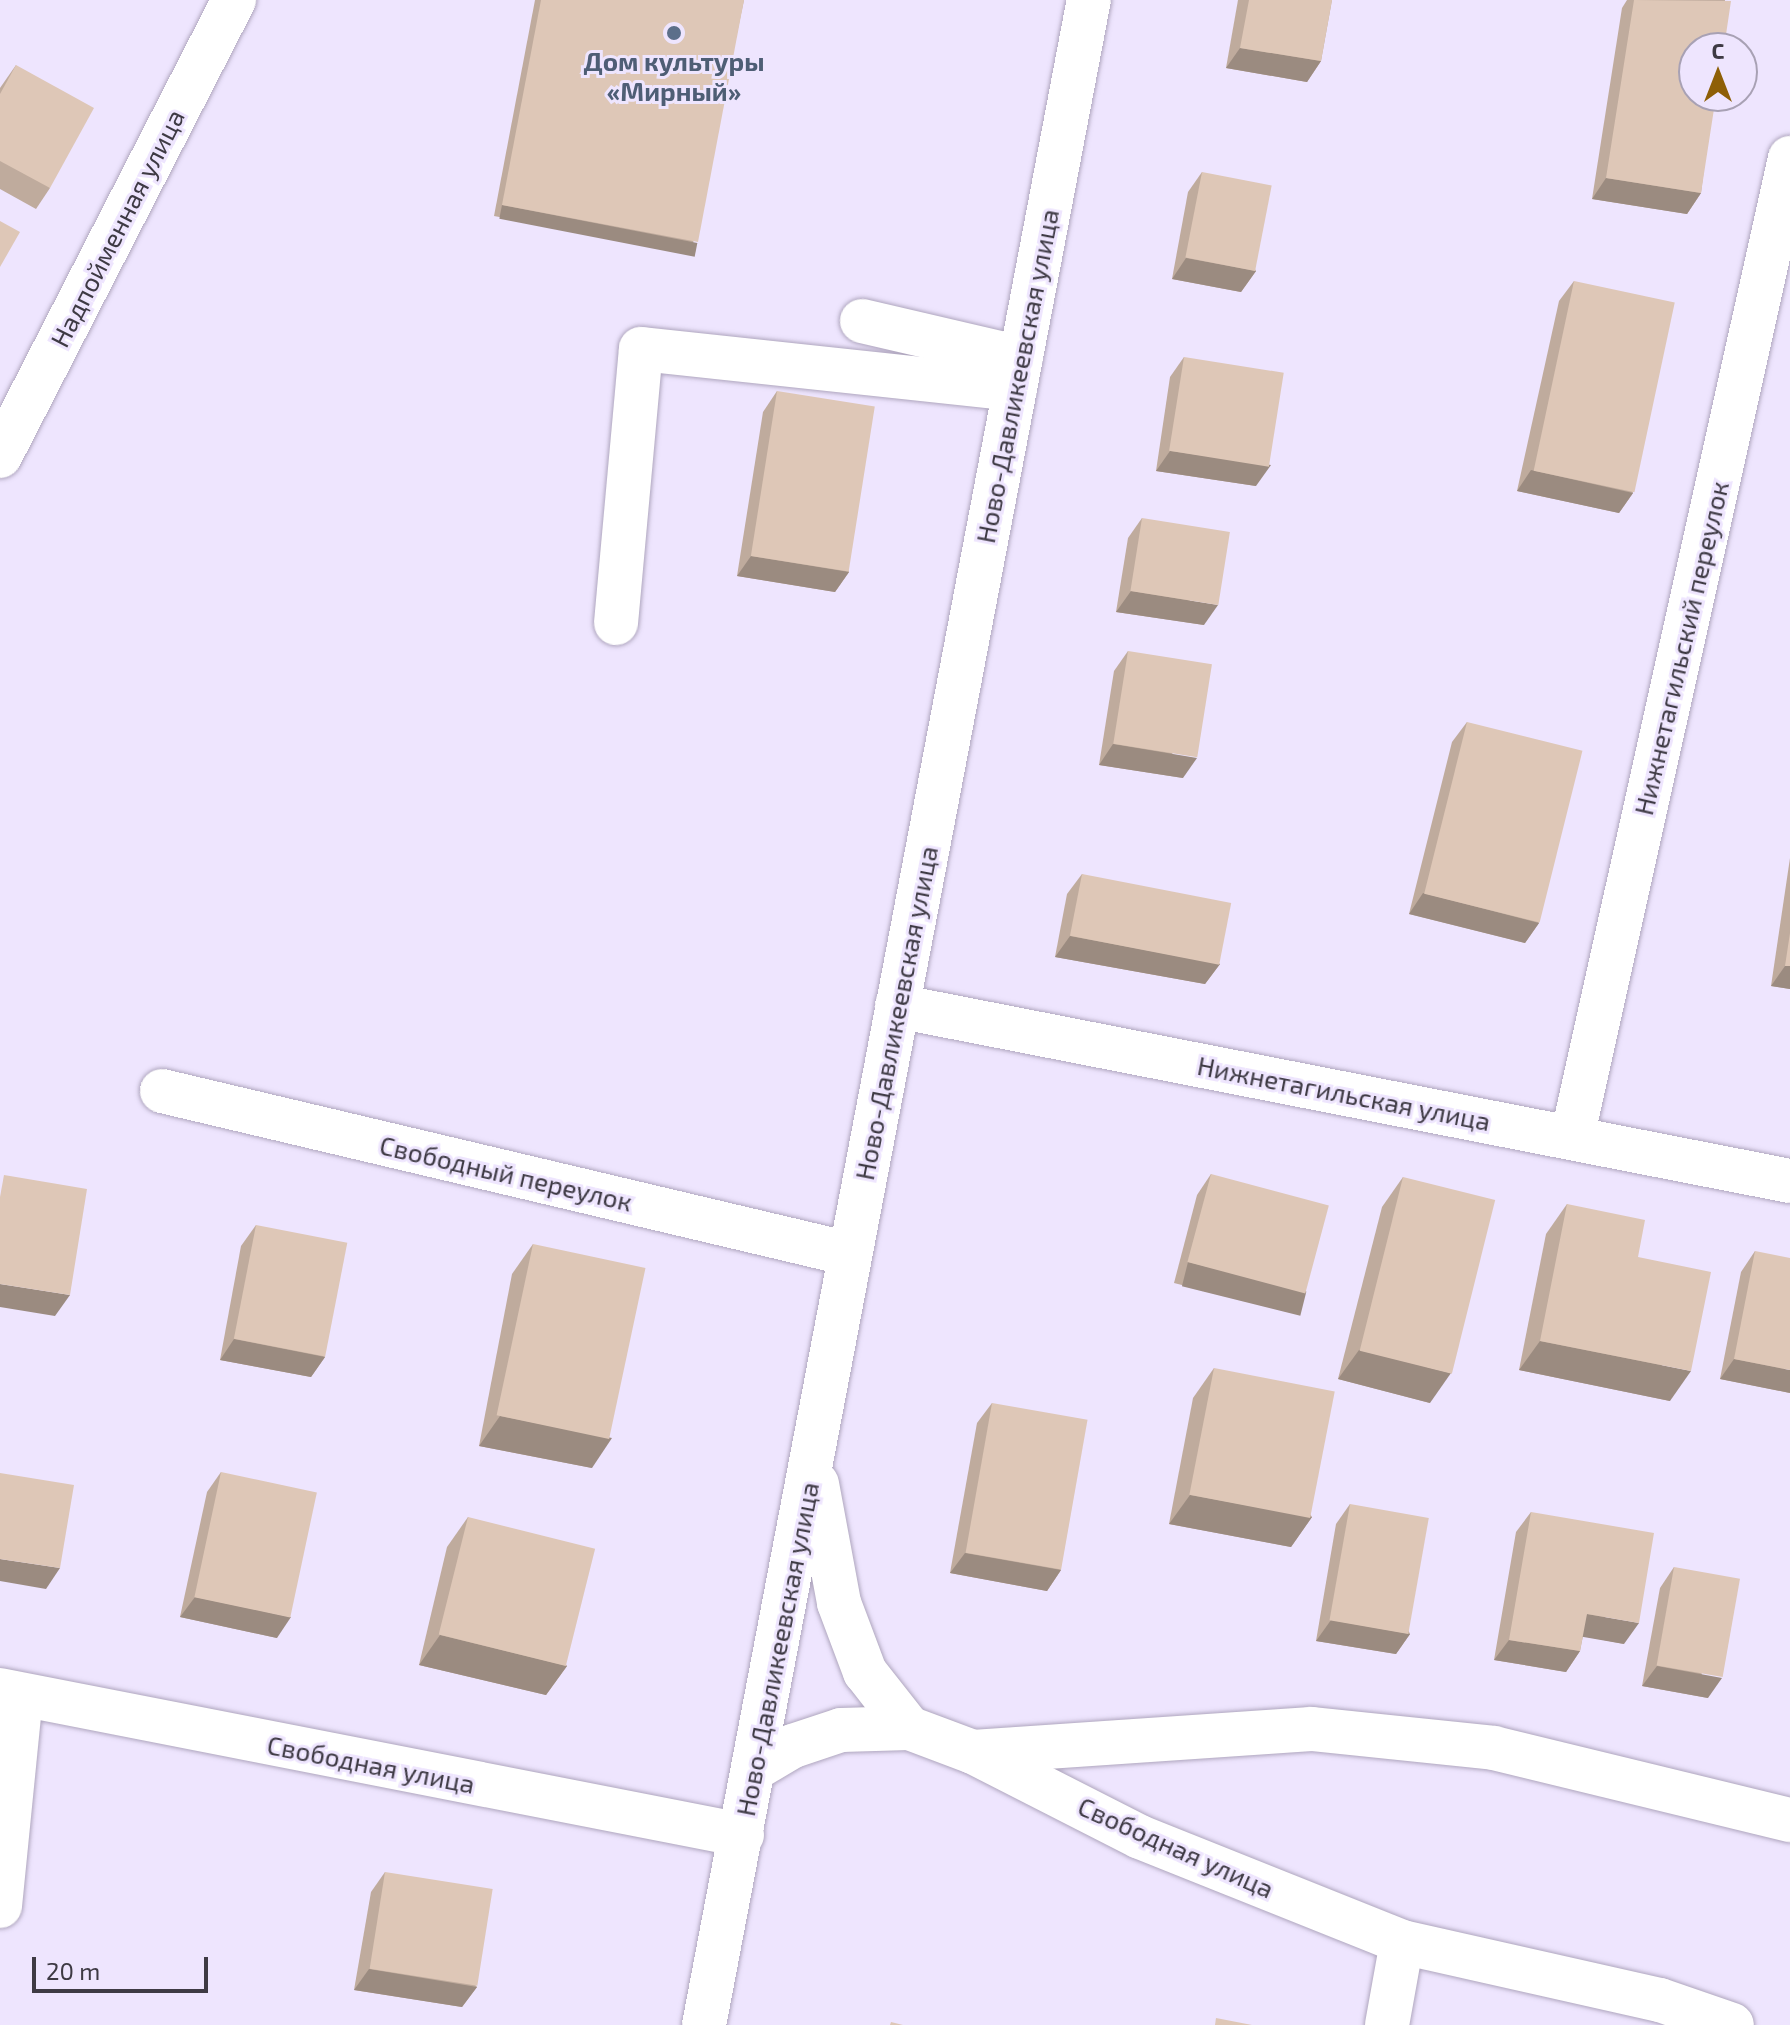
<!DOCTYPE html>
<meta charset="utf-8">
<style>
body{margin:0}
#map{position:relative;width:1790px;height:2025px;overflow:hidden;background:#eee5fe;font-family:"Exo 2",sans-serif}
div>[style]{position:absolute}
[style*='--x']{left:calc(var(--x)*1px);top:calc(var(--y)*1px);width:calc(var(--w)*1px);rotate:calc(var(--a)*1deg)}
.roads{filter:drop-shadow(0 0 2px #afa6be) drop-shadow(0 0 2px #afa6be)}
.minor>*{height:44px;margin:-22px;padding:0 22px;transform-origin:22px;border-radius:22px;background:#fff}
.wall>*{inset:0;background:#bfab9d}
.shaded-wall>*{inset:0;background:#9b8b80;transform-origin:0 0}
.building>*{inset:0;background:#dec7b7;transform-origin:0 0}
.dots>*{width:22px;height:22px;translate:-50% -50%;box-sizing:border-box;border:4px solid #eee5fe;border-radius:50%}
span{translate:-50% -50%;white-space:nowrap;text-align:center;line-height:1.15;-webkit-text-stroke:6px #eee5fe;paint-order:stroke}
.service-label{font-size:26px;color:#4e5e75;font-weight:700}
.street-label{font-size:26px;color:#3e3a44}
.north{position:absolute;left:1678px;top:32px;width:80px;height:80px;box-sizing:border-box;background:#eee5fe;border:2px solid #a8a1b4;border-radius:50%;rotate:0deg;font-size:22px;font-weight:700;line-height:32px;text-align:center;color:#3e3a44}
.north::after{content:'';display:block;margin:auto;width:28px;height:36px;background:#8e5f07;clip-path:polygon(50% 0,100% 100%,50% 72%,0 100%)}
.scale{position:absolute;left:32px;top:1957px;width:176px;height:36px;box-sizing:border-box;border:4px solid #3e3a44;border-top:0;padding-left:10px;font-size:24px;line-height:28px;white-space:nowrap;color:#3e3a44;-webkit-text-stroke:6px #eee5fe;paint-order:stroke}
</style>
<div id="map">
<div class="roads">
<div class="minor">
<i style="--x:862;--y:321;--w:163;--a:13.1"></i>
<i style="--x:0;--y:456;--w:513;--a:-62.84"></i>
<i style="--x:616;--y:623;--w:275;--a:-84.8"></i>
<i style="--x:641;--y:349;--w:376;--a:6.1"></i>
<i style="--x:897;--y:1006;--w:910;--a:11.09"></i>
<i style="--x:162;--y:1091;--w:707;--a:13.33"></i>
<i style="--x:1572;--y:1138;--w:1004;--a:-77.46"></i>
<i style="--x:817;--y:1484;--w:121;--a:79.5"></i>
<i style="--x:839;--y:1603;--w:74;--a:69.4"></i>
<i style="--x:865;--y:1672;--w:71;--a:51.8"></i>
<i style="--x:909;--y:1728;--w:68;--a:20.6"></i>
<i style="--x:973;--y:1752;--w:187;--a:27"></i>
<i style="--x:1140;--y:1837;--w:282;--a:21.8"></i>
<i style="--x:1402;--y:1942;--w:264;--a:12.7"></i>
<i style="--x:1660;--y:2000;--w:76;--a:19.1"></i>
<i style="--x:0;--y:1690;--w:756;--a:11.06"></i>
<i style="--x:973;--y:1752;--w:339;--a:-3.9"></i>
<i style="--x:1311;--y:1729;--w:184;--a:5.9"></i>
<i style="--x:1494;--y:1748;--w:305;--a:13.7"></i>
<i style="--x:754;--y:1769;--w:45;--a:-30.5"></i>
<i style="--x:793;--y:1746;--w:51;--a:-18.4"></i>
<i style="--x:841;--y:1730;--w:68;--a:-1.7"></i>
<i style="--x:0;--y:1906;--w:210;--a:-84.3"></i>
<i style="--x:704;--y:2025;--w:2061;--a:-79.24"></i>
<i style="--x:1387;--y:2025;--w:84;--a:-79.8"></i>
</div>
</div>
<div class="wall">
<i style="clip-path:polygon(535px 0,744px 0,691px 253px,494px 216px)"></i>
<i style="clip-path:polygon(1238px 0,1332px 0,1321px 61px,1307px 82px,1226px 68px)"></i>
<i style="clip-path:polygon(1627px 0,1725px 0,1701px 193px,1687px 214px,1592px 199px,1622px 8px)"></i>
<i style="clip-path:polygon(16px 65px,50px 188px,36px 209px,0 189px,0 88px)"></i>
<i style="clip-path:polygon(1202px 172px,1256px 271px,1241px 292px,1172px 279px,1188px 192px)"></i>
<i style="clip-path:polygon(1574px 281px,1633px 493px,1619px 513px,1517px 491px,1559px 301px)"></i>
<i style="clip-path:polygon(1184px 357px,1256px 486px,1156px 471px,1170px 377px)"></i>
<i style="clip-path:polygon(777px 391px,849px 572px,835px 592px,737px 576px,763px 412px)"></i>
<i style="clip-path:polygon(1142px 518px,1204px 625px,1116px 612px,1128px 538px)"></i>
<i style="clip-path:polygon(1128px 651px,1183px 778px,1099px 765px,1114px 671px)"></i>
<i style="clip-path:polygon(1467px 722px,1539px 923px,1525px 943px,1409px 914px,1452px 742px)"></i>
<i style="clip-path:polygon(1790px 858px,1790px 989px,1771px 986px)"></i>
<i style="clip-path:polygon(1082px 874px,1220px 964px,1205px 984px,1055px 957px,1067px 894px)"></i>
<i style="clip-path:polygon(1211px 1174px,1306px 1292px,1292px 1313px,1174px 1283px,1197px 1195px)"></i>
<i style="clip-path:polygon(1403px 1177px,1430px 1403px,1338px 1379px,1382px 1207px)"></i>
<i style="clip-path:polygon(1567px 1204px,1638px 1257px,1670px 1401px,1519px 1370px,1546px 1234px)"></i>
<i style="clip-path:polygon(256px 1225px,325px 1357px,311px 1377px,220px 1360px,241px 1246px)"></i>
<i style="clip-path:polygon(533px 1244px,592px 1468px,479px 1446px,512px 1274px)"></i>
<i style="clip-path:polygon(1755px 1251px,1790px 1393px,1720px 1379px,1741px 1272px)"></i>
<i style="clip-path:polygon(1214px 1368px,1312px 1517px,1291px 1547px,1169px 1524px,1193px 1398px)"></i>
<i style="clip-path:polygon(992px 1403px,1061px 1570px,1047px 1591px,950px 1573px,977px 1423px)"></i>
<i style="clip-path:polygon(221px 1472px,277px 1638px,180px 1617px,207px 1492px)"></i>
<i style="clip-path:polygon(1350px 1504px,1410px 1634px,1396px 1654px,1316px 1641px,1336px 1524px)"></i>
<i style="clip-path:polygon(1531px 1512px,1624px 1644px,1583px 1636px,1580px 1651px,1566px 1672px,1494px 1660px,1516px 1532px)"></i>
<i style="clip-path:polygon(468px 1517px,567px 1666px,546px 1695px,419px 1665px,447px 1547px)"></i>
<i style="clip-path:polygon(1674px 1567px,1708px 1698px,1642px 1686px,1660px 1588px)"></i>
<i style="clip-path:polygon(385px 1872px,477px 1987px,462px 2007px,354px 1990px,371px 1892px)"></i>
</div>
<div class="shaded-wall">
<i style="clip-path:polygon(1240px 48px,1321px 61px,1307px 82px,1226px 68px)"></i>
<i style="clip-path:polygon(1606px 178px,1701px 193px,1687px 214px,1592px 199px)"></i>
<i style="left:502px;top:205px;width:199px;height:14px;rotate:11deg"></i>
<i style="clip-path:polygon(1186px 258px,1256px 271px,1241px 292px,1172px 279px)"></i>
<i style="clip-path:polygon(1170px 451px,1271px 465px,1256px 486px,1156px 471px)"></i>
<i style="clip-path:polygon(1531px 470px,1633px 493px,1619px 513px,1517px 491px)"></i>
<i style="clip-path:polygon(751px 556px,849px 572px,835px 592px,737px 576px)"></i>
<i style="clip-path:polygon(1131px 591px,1218px 605px,1204px 625px,1116px 612px)"></i>
<i style="clip-path:polygon(1113px 744px,1197px 758px,1183px 778px,1099px 765px)"></i>
<i style="clip-path:polygon(1423px 893px,1539px 923px,1525px 943px,1409px 914px)"></i>
<i style="clip-path:polygon(1070px 936px,1220px 964px,1205px 984px,1055px 957px)"></i>
<i style="clip-path:polygon(1785px 966px,1790px 966px,1790px 989px,1771px 986px)"></i>
<i style="left:1188px;top:1262px;width:122px;height:25px;rotate:14deg"></i>
<i style="clip-path:polygon(0 1284px,70px 1295px,55px 1316px,0 1307px)"></i>
<i style="clip-path:polygon(234px 1339px,325px 1357px,311px 1377px,220px 1360px)"></i>
<i style="clip-path:polygon(1540px 1341px,1691px 1371px,1670px 1401px,1519px 1370px)"></i>
<i style="clip-path:polygon(1359px 1350px,1451px 1373px,1430px 1403px,1338px 1379px)"></i>
<i style="clip-path:polygon(1734px 1359px,1790px 1370px,1790px 1393px,1720px 1379px)"></i>
<i style="clip-path:polygon(500px 1416px,612px 1438px,592px 1468px,479px 1446px)"></i>
<i style="clip-path:polygon(1190px 1495px,1312px 1517px,1291px 1547px,1169px 1524px)"></i>
<i style="clip-path:polygon(965px 1553px,1061px 1570px,1047px 1591px,950px 1573px)"></i>
<i style="clip-path:polygon(0 1559px,60px 1568px,46px 1589px,0 1581px)"></i>
<i style="clip-path:polygon(195px 1597px,291px 1617px,277px 1638px,180px 1617px)"></i>
<i style="clip-path:polygon(1587px 1614px,1639px 1623px,1624px 1644px,1572px 1635px)"></i>
<i style="clip-path:polygon(1331px 1620px,1410px 1634px,1396px 1654px,1316px 1641px)"></i>
<i style="clip-path:polygon(440px 1635px,567px 1666px,546px 1695px,419px 1665px)"></i>
<i style="clip-path:polygon(1509px 1640px,1580px 1651px,1566px 1672px,1494px 1660px)"></i>
<i style="clip-path:polygon(1657px 1666px,1722px 1678px,1708px 1698px,1642px 1686px)"></i>
<i style="clip-path:polygon(369px 1969px,477px 1987px,462px 2007px,354px 1990px)"></i>
</div>
<div class="building">
<i style="clip-path:polygon(541px 0,744px 0,698px 242px,502px 205px)"></i>
<i style="clip-path:polygon(1249px 0,1332px 0,1321px 61px,1240px 48px)"></i>
<i style="clip-path:polygon(1634px 0,1731px 1px,1724px 48px,1694px 48px,1694px 96px,1716px 96px,1701px 193px,1606px 178px)"></i>
<i style="clip-path:polygon(16px 65px,94px 108px,50px 188px,0 161px,0 94px)"></i>
<i style="left:1202px;top:172px;width:71px;height:87px;rotate:11deg"></i>
<i style="clip-path:polygon(0 221px,20px 232px,0 267px)"></i>
<i style="left:1574px;top:281px;width:103px;height:194px;rotate:12deg"></i>
<i style="left:1184px;top:357px;width:101px;height:95px;rotate:9deg"></i>
<i style="left:777px;top:391px;width:99px;height:167px;rotate:9deg"></i>
<i style="left:1142px;top:518px;width:89px;height:74px;rotate:9deg"></i>
<i style="left:1128px;top:651px;width:85px;height:94px;rotate:9deg"></i>
<i style="left:1467px;top:722px;width:119px;height:177px;rotate:14deg"></i>
<i style="left:1082px;top:874px;width:152px;height:63px;rotate:11deg"></i>
<i style="clip-path:polygon(1790px 933px,1790px 966px,1785px 966px)"></i>
<i style="left:1211px;top:1174px;width:122px;height:91px;rotate:15deg"></i>
<i style="clip-path:polygon(4px 1175px,87px 1189px,70px 1295px,0 1284px,0 1197px)"></i>
<i style="left:1403px;top:1177px;width:95px;height:179px;rotate:14deg"></i>
<i style="clip-path:polygon(1567px 1204px,1645px 1220px,1638px 1257px,1711px 1272px,1691px 1371px,1540px 1341px)"></i>
<i style="left:256px;top:1225px;width:93px;height:116px;rotate:11deg"></i>
<i style="left:533px;top:1244px;width:115px;height:175px;rotate:12deg"></i>
<i style="clip-path:polygon(1755px 1251px,1790px 1258px,1790px 1370px,1734px 1359px)"></i>
<i style="left:1214px;top:1368px;width:123px;height:129px;rotate:11deg"></i>
<i style="left:992px;top:1403px;width:97px;height:152px;rotate:10deg"></i>
<i style="left:221px;top:1472px;width:98px;height:128px;rotate:12deg"></i>
<i style="clip-path:polygon(0 1473px,74px 1485px,60px 1568px,0 1559px)"></i>
<i style="left:1350px;top:1504px;width:80px;height:118px;rotate:10deg"></i>
<i style="clip-path:polygon(1531px 1512px,1654px 1533px,1639px 1623px,1587px 1614px,1580px 1651px,1509px 1640px)"></i>
<i style="left:468px;top:1517px;width:131px;height:121px;rotate:14deg"></i>
<i style="left:1674px;top:1567px;width:67px;height:100px;rotate:10deg"></i>
<i style="left:385px;top:1872px;width:109px;height:98px;rotate:9deg"></i>
<i style="clip-path:polygon(1216px 2018px,1252px 2025px,1215px 2025px)"></i>
<i style="clip-path:polygon(891px 2022px,903px 2025px,890px 2025px)"></i>
</div>
<div class="dots">
<i style="left:674px;top:33px;background:#5c6f8a"></i>
</div>
<div class="service-label">
<span style="left:674px;top:76px">Дом культуры<br>«Мирный»</span>
</div>
<div class="street-label">
<span style="left:117px;top:228px;rotate:-63deg">Надпойменная улица</span>
<span style="left:1017px;top:376px;rotate:-79deg">Ново-Давликеевская улица</span>
<span style="left:1681px;top:648px;rotate:-77deg">Нижнетагильский переулок</span>
<span style="left:896px;top:1013px;rotate:-79deg">Ново-Давликеевская улица</span>
<span style="left:1344px;top:1093px;rotate:11deg">Нижнетагильская улица</span>
<span style="left:506px;top:1173px;rotate:13deg">Свободный переулок</span>
<span style="left:777px;top:1649px;rotate:-79deg">Ново-Давликеевская улица</span>
<span style="left:371px;top:1764px;rotate:11deg">Свободная улица</span>
<span style="left:1176px;top:1847px;rotate:24deg">Свободная улица</span>
</div>
<div class="north">С</div>
<div class="scale">20 m</div>
</div>
